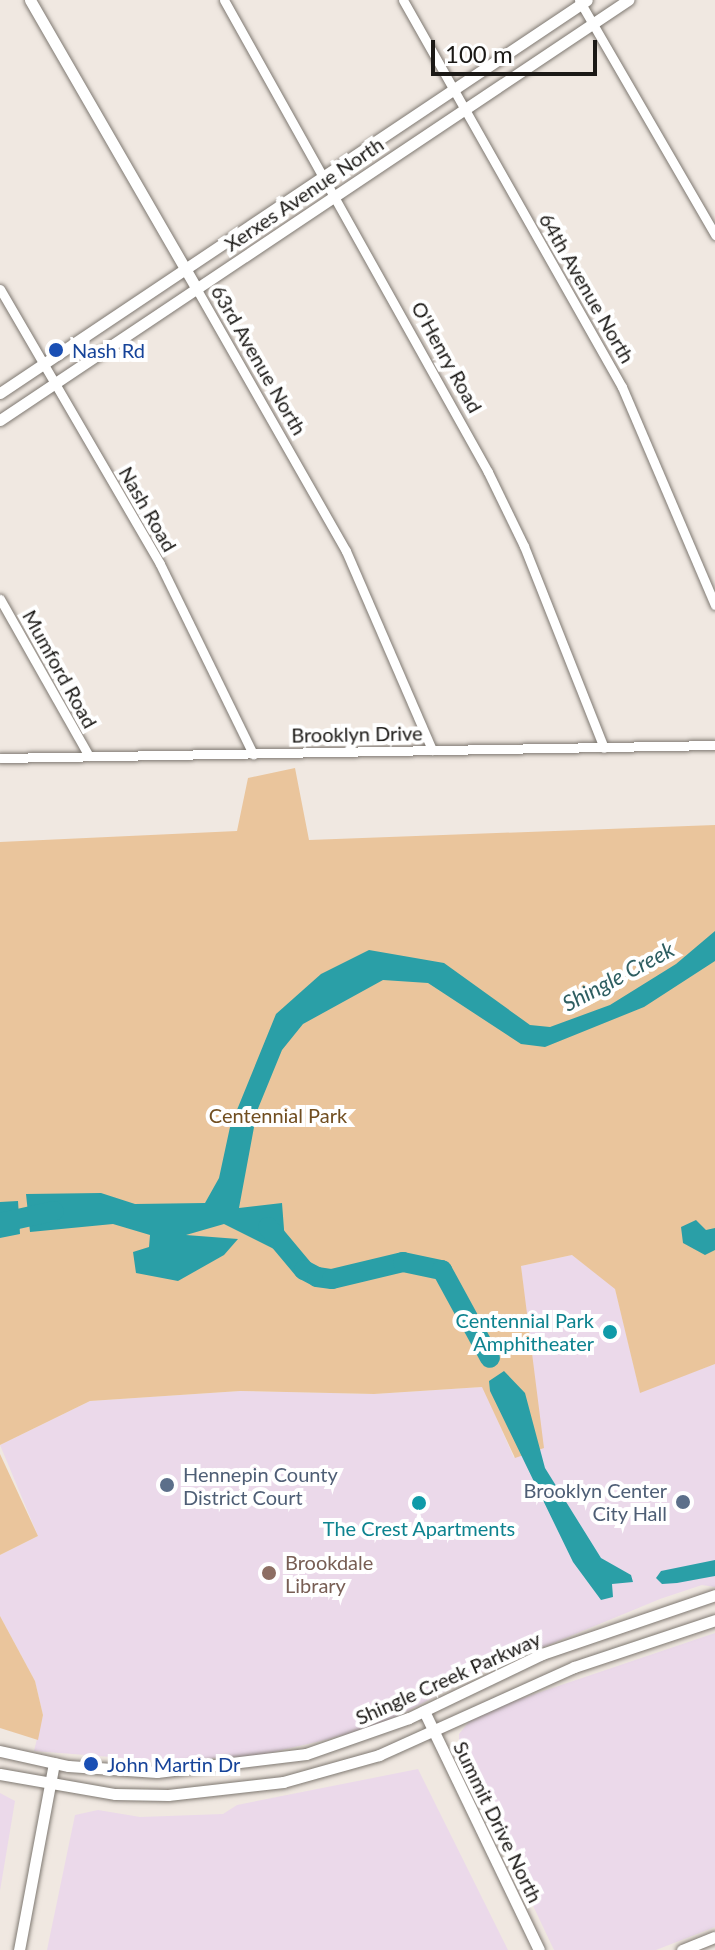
<!DOCTYPE html>
<style>
body{margin:0}
#map{position:relative;width:715px;height:1950px;overflow:hidden;background:#f0e8e1;font-family:Lato,sans-serif}
div>[style]{position:absolute}
[style*='--x']{left:calc(var(--x)*1px);top:calc(var(--y)*1px);width:calc(var(--w)*1px);rotate:calc(var(--a)*1deg)}
.commercial>*{inset:0;background:#ebd9ea}
.green>*{inset:0;background:#eac59c}
.water>*{inset:0;background:#2a9fa7}
.river>*{height:20px;margin:-10px;padding:0 10px;transform-origin:10px;border-radius:10px;background:#2a9fa7}
.roads{filter:drop-shadow(0 0 2px #7e7871) drop-shadow(0 0 2px #7e7871)}
.minor>*{height:9px;margin:-4.5px;padding:0 4.5px;transform-origin:4.5px;border-radius:4.5px;background:#fff}
.tertiary>*{height:11px;margin:-5.5px;padding:0 5.5px;transform-origin:5.5px;border-radius:5.5px;background:#fff}
.dots>*{width:22px;height:22px;translate:-50% -50%;box-sizing:border-box;border:4px solid #fff;border-radius:50%}
span{translate:-50% -50%;white-space:nowrap;text-align:center;line-height:1.15;-webkit-text-stroke:8px #fff;paint-order:stroke}
.street-label{font-size:20px;color:#1b1916}
.transit-label{font-size:20px;color:#164399}
.left{translate:0 -50%;text-align:left}
.park-label{font-size:20px;color:#714e20}
.culture-label{font-size:20px;color:#0d838f}
.right{translate:-100% -50%;text-align:right}
.service-label{font-size:20px;color:#4e5e75}
.education-label{font-size:20px;color:#785e54}
.water-label{font-size:22px;color:#2e5e61;font-style:italic}
.scale{position:absolute;left:431px;top:40px;width:166px;height:36px;box-sizing:border-box;border:4px solid #1b1916;border-top:0;padding-left:10px;font-size:24px;line-height:28px;white-space:nowrap;color:#1b1916;-webkit-text-stroke:6px #fff;paint-order:stroke}
</style>
<div id="map">
<div class="commercial">
<i style="clip-path:polygon(572px 1255px,615px 1288px,640px 1392px,715px 1364px,715px 1587px,702px 1585px,660px 1599px,476px 1675px,383px 1724px,325px 1740px,256px 1756px,163px 1761px,34px 1751px,43px 1715px,35px 1681px,0 1616px,0 1555px,38px 1536px,0 1445px,90px 1401px,240px 1391px,374px 1394px,483px 1387px,514px 1458px,530px 1350px,521px 1266px)"></i>
<i style="clip-path:polygon(715px 1633px,715px 1927px,656px 1950px,554px 1950px,459px 1749px,459px 1734px,472px 1718px,496px 1707px)"></i>
<i style="clip-path:polygon(418px 1769px,508px 1950px,47px 1950px,75px 1815px,98px 1810px,140px 1817px,223px 1814px,237px 1805px)"></i>
<i style="clip-path:polygon(0 1793px,15px 1801px,0 1891px)"></i>
</div>
<div class="green">
<i style="clip-path:polygon(295px 768px,309px 840px,715px 825px,715px 1364px,640px 1393px,615px 1289px,572px 1255px,521px 1266px,544px 1448px,515px 1458px,482px 1387px,374px 1394px,240px 1391px,90px 1401px,0 1445px,0 842px,237px 831px,248px 778px)"></i>
<i style="clip-path:polygon(0 1454px,38px 1536px,0 1555px)"></i>
<i style="clip-path:polygon(0 1616px,35px 1681px,43px 1715px,38px 1740px,0 1728px)"></i>
</div>
<div class="water">
<i style="clip-path:polygon(715px 931px,715px 961px,644px 1007px,545px 1047px,521px 1044px,428px 983px,383px 980px,303px 1024px,282px 1050px,257px 1111px,239px 1208px,282px 1203px,286px 1255px,224px 1224px,186px 1235px,238px 1239px,224px 1255px,178px 1281px,136px 1273px,133px 1252px,149px 1247px,150px 1235px,113px 1224px,30px 1232px,26px 1194px,101px 1193px,135px 1204px,205px 1203px,219px 1178px,230px 1127px,276px 1014px,321px 974px,369px 950px,444px 963px,530px 1025px,550px 1027px,610px 1005px,676px 964px)"></i>
<i style="clip-path:polygon(18px 1201px,20px 1234px,0 1238px,0 1202px)"></i>
<i style="clip-path:polygon(696px 1220px,706px 1230px,715px 1228px,715px 1250px,705px 1255px,683px 1243px,681px 1227px)"></i>
<i style="clip-path:polygon(504px 1371px,525px 1393px,545px 1468px,601px 1558px,631px 1575px,633px 1582px,612px 1584px,613px 1597px,601px 1600px,573px 1562px,490px 1391px,489px 1381px)"></i>
<i style="clip-path:polygon(715px 1560px,715px 1576px,677px 1583px,662px 1584px,656px 1578px,661px 1571px)"></i>
</div>
<div class="river">
<i style="--x:0;--y:1223;--w:55;--a:-12.5"></i>
<i style="--x:268;--y:1227;--w:56;--a:50.1"></i>
<i style="--x:304;--y:1270;--w:15;--a:28"></i>
<i style="--x:317;--y:1277;--w:15;--a:8"></i>
<i style="--x:332;--y:1279;--w:73;--a:-13.5"></i>
<i style="--x:403;--y:1262;--w:40;--a:12"></i>
<i style="--x:442;--y:1270;--w:100;--a:61.4"></i>
</div>
<div class="roads">
<div class="minor">
<i style="--x:224;--y:0;--w:541;--a:60.78"></i>
<i style="--x:488;--y:472;--w:82;--a:64.1"></i>
<i style="--x:524;--y:546;--w:217;--a:68.4"></i>
<i style="--x:403;--y:0;--w:445;--a:60.5"></i>
<i style="--x:622;--y:387;--w:237;--a:66.9"></i>
<i style="--x:579;--y:0;--w:272;--a:59.9"></i>
<i style="--x:196;--y:288;--w:303;--a:60.3"></i>
<i style="--x:346;--y:551;--w:217;--a:66.6"></i>
<i style="--x:0;--y:289;--w:318;--a:59.8"></i>
<i style="--x:160;--y:564;--w:212;--a:63.9"></i>
<i style="--x:0;--y:599;--w:180;--a:60.5"></i>
<i style="--x:0;--y:758;--w:715;--a:-1.04"></i>
</div>
<div class="tertiary">
<i style="--x:30;--y:0;--w:332;--a:60"></i>
<i style="--x:0;--y:393;--w:706;--a:-33.8"></i>
<i style="--x:0;--y:420;--w:756;--a:-33.77"></i>
<i style="--x:424;--y:1711;--w:265;--a:64.3"></i>
<i style="--x:0;--y:1751;--w:70;--a:12.4"></i>
<i style="--x:68;--y:1766;--w:89;--a:3.9"></i>
<i style="--x:157;--y:1772;--w:150;--a:-6.9"></i>
<i style="--x:306;--y:1754;--w:109;--a:-19.3"></i>
<i style="--x:409;--y:1718;--w:148;--a:-25.7"></i>
<i style="--x:542;--y:1654;--w:183;--a:-18.8"></i>
<i style="--x:0;--y:1774;--w:117;--a:9.9"></i>
<i style="--x:115;--y:1794;--w:53;--a:1.1"></i>
<i style="--x:168;--y:1795;--w:116;--a:-6.4"></i>
<i style="--x:283;--y:1782;--w:100;--a:-15.7"></i>
<i style="--x:379;--y:1755;--w:214;--a:-24.3"></i>
<i style="--x:574;--y:1667;--w:149;--a:-18.4"></i>
<i style="--x:19;--y:1950;--w:190;--a:-79.4"></i>
<i style="--x:682;--y:1950;--w:35;--a:-22"></i>
</div>
</div>
<div class="dots">
<i style="left:56px;top:350px;background:#1a4fb4"></i>
<i style="left:610px;top:1332px;background:#0f9aa8"></i>
<i style="left:167px;top:1485px;background:#5c6f8a"></i>
<i style="left:683px;top:1502px;background:#5c6f8a"></i>
<i style="left:419px;top:1503px;background:#0f9aa8"></i>
<i style="left:269px;top:1573px;background:#8d6e63"></i>
<i style="left:91px;top:1764px;background:#1a4fb4"></i>
</div>
<div class="street-label">
<span style="left:304px;top:194px;rotate:-34deg">Xerxes Avenue North</span>
<span style="left:587px;top:288px;rotate:60deg">64th Avenue North</span>
<span style="left:447px;top:357px;rotate:61deg">O'Henry Road</span>
<span style="left:259px;top:360px;rotate:60deg">63rd Avenue North</span>
<span style="left:148px;top:509px;rotate:60deg">Nash Road</span>
<span style="left:60px;top:669px;rotate:61deg">Mumford Road</span>
<span style="left:357px;top:734px;rotate:-1deg">Brooklyn Drive</span>
<span style="left:448px;top:1678px;rotate:-24deg">Shingle Creek Parkway</span>
<span style="left:498px;top:1822px;rotate:64deg">Summit Drive North</span>
</div>
<div class="transit-label">
<span class="left" style="left:72px;top:350px">Nash Rd</span>
<span class="left" style="left:107px;top:1764px">John Martin Dr</span>
</div>
<div class="park-label">
<span style="left:278px;top:1115px">Centennial Park</span>
</div>
<div class="culture-label">
<span class="right" style="left:594px;top:1332px">Centennial Park<br>Amphitheater</span>
<span style="left:419px;top:1528px">The Crest Apartments</span>
</div>
<div class="service-label">
<span class="left" style="left:183px;top:1486px">Hennepin County<br>District Court</span>
<span class="right" style="left:667px;top:1502px">Brooklyn Center<br>City Hall</span>
</div>
<div class="education-label">
<span class="left" style="left:285px;top:1574px">Brookdale<br>Library</span>
</div>
<div class="water-label">
<span style="left:618px;top:976px;rotate:-28deg">Shingle Creek</span>
</div>
<div class="scale">100 m</div>
</div>
